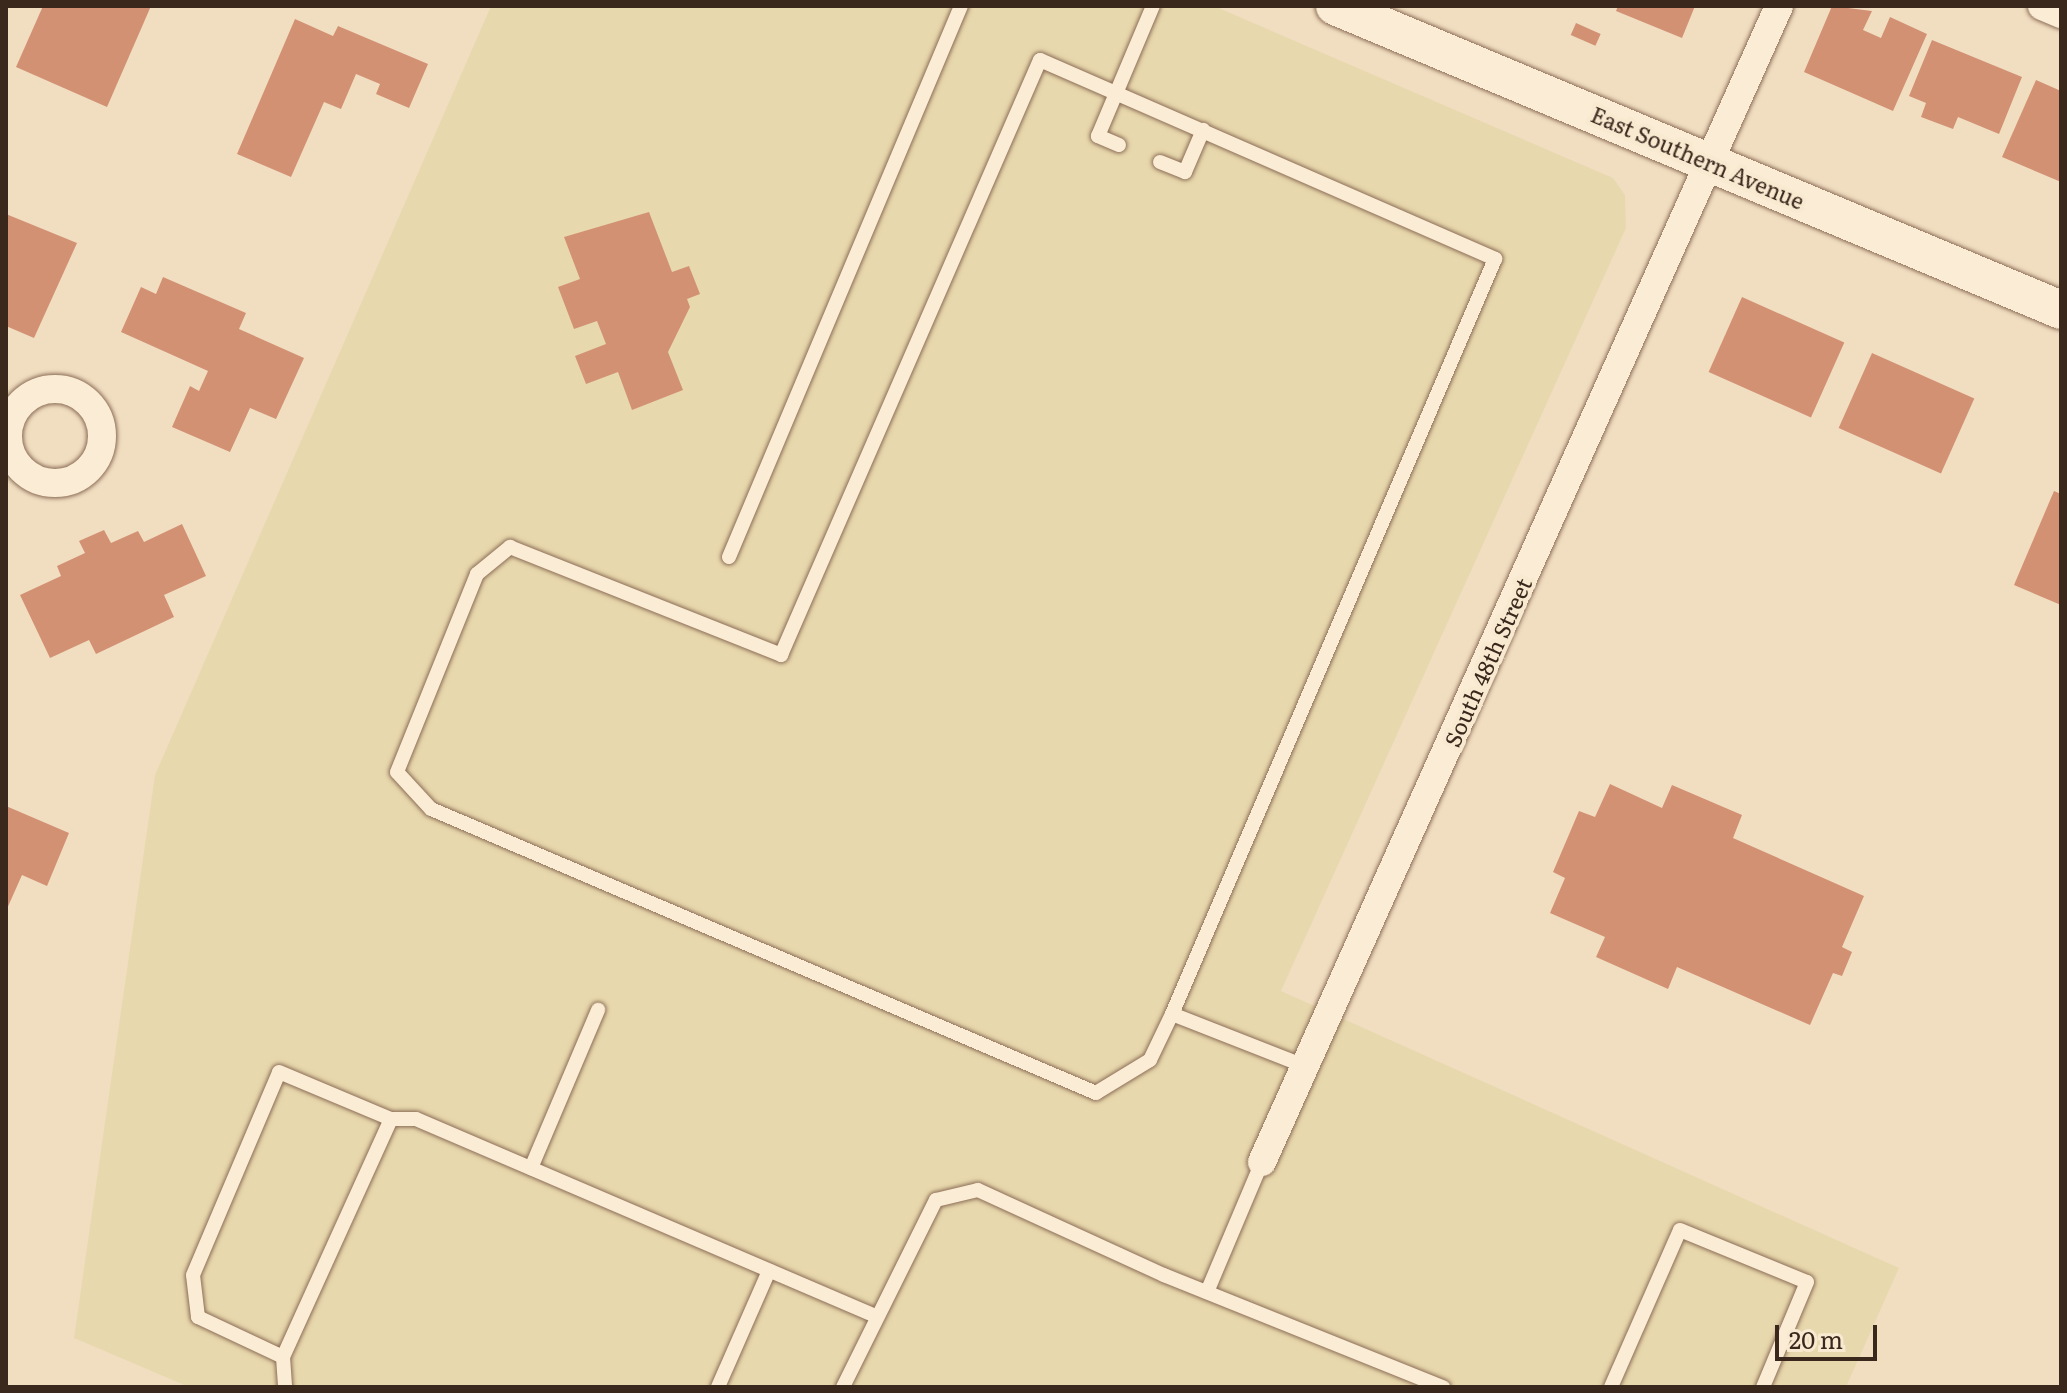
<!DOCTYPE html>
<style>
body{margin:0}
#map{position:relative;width:2067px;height:1393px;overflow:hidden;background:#f1dec1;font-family:Literata,serif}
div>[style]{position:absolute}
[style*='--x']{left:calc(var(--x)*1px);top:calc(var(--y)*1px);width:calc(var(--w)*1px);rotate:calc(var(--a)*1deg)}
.farmland>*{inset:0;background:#e8d8ad}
.building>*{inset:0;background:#d39174;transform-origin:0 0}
.roads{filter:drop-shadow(0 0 2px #8c6e57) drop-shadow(0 0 2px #8c6e57)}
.lane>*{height:14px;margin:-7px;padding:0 7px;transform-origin:7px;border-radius:7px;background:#fbecd5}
.street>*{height:28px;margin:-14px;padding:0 14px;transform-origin:14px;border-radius:14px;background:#fbecd5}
.street>.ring{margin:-14px;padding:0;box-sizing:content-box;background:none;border:28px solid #fbecd5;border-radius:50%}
.secondary>*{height:38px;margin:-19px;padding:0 19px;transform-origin:19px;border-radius:19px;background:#fbecd5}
span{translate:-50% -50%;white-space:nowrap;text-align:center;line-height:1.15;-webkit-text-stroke:8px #f8e9d1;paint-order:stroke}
.street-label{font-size:22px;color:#3b281c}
.frame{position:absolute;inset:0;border:8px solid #3b281c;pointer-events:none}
.scale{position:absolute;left:1775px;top:1325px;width:102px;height:36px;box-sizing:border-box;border:4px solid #3b281c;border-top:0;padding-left:10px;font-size:24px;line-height:28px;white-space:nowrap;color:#3b281c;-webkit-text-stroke:6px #f8e9d1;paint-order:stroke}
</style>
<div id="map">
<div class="farmland">
<i style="clip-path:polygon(491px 6px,1214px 6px,1613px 178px,1625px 195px,1626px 228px,1281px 991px,1899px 1268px,1846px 1387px,189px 1387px,74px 1338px,155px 775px)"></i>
</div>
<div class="building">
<i style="clip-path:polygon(43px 6px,151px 6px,107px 107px,16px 67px)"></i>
<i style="clip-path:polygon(1618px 6px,1695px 6px,1682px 38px,1616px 11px)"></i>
<i style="clip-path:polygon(1832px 6px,1872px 11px,1863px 30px,1881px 38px,1890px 17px,1927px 34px,1893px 111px,1804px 72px)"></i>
<i style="clip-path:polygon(295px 19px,333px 36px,338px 26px,428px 64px,409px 108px,376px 94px,380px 84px,356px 74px,341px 109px,324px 102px,291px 177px,237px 154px)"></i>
<i style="left:1576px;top:23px;width:27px;height:13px;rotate:24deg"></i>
<i style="clip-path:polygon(1932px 40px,2022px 77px,1999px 134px,1958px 117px,1953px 129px,1921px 117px,1926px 103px,1909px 96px)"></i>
<i style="clip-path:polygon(2036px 80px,2061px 91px,2061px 182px,2002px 157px)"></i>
<i style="clip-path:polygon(649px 212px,672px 272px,689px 266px,700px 294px,687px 299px,690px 307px,668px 352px,683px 390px,632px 410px,618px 372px,586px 384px,575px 356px,606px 344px,597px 321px,574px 329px,558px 287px,580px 279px,564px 237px)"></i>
<i style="clip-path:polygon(6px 214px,77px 243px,34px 338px,6px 326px)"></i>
<i style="clip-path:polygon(163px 277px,246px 313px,239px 329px,304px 358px,276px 419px,250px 408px,230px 452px,172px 427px,190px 386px,199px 391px,208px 371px,121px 332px,141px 287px,156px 294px)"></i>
<i style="left:1742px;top:297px;width:112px;height:82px;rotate:24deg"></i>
<i style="left:1872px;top:353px;width:112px;height:82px;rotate:24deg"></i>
<i style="clip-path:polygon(2054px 491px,2061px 494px,2061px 605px,2014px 585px)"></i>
<i style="clip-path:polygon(182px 524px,206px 576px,164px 595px,174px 617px,96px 654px,89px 640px,50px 658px,20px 595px,61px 576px,57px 566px,85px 553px,79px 541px,104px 530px,111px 543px,138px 531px,144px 542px)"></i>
<i style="clip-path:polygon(1610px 784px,1662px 808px,1672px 785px,1742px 815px,1733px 838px,1864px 896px,1842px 947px,1852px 952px,1842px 976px,1833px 973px,1810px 1025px,1677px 967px,1668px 989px,1596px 957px,1605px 937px,1550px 913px,1565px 878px,1553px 872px,1579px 811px,1595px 817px)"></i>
<i style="clip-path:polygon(6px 806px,69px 833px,47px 886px,22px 875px,6px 911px)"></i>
</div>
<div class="roads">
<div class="lane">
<i style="--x:1040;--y:60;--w:497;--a:23.6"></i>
<i style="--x:1495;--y:259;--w:821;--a:113.16"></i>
<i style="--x:1172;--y:1014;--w:51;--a:115.6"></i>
<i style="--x:1150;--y:1060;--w:63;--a:148.6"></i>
<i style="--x:1096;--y:1093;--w:723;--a:-156.87"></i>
<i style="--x:431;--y:809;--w:50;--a:-132.6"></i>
<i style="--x:397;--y:772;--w:214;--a:-68"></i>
<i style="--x:477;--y:574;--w:43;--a:-39.3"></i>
<i style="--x:510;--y:547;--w:292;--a:21.7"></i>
<i style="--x:781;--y:655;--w:649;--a:-66.48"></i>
<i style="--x:1119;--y:145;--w:23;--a:-157"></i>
<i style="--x:1098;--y:136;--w:141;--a:-67.1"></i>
<i style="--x:1160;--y:162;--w:27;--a:22"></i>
<i style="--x:1185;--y:172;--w:46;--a:-66.8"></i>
<i style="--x:729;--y:557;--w:598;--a:-67.17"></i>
<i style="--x:1172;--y:1014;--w:143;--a:21.4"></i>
<i style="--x:391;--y:1119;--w:25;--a:0"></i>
<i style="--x:416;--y:1119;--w:499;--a:23.2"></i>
<i style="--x:531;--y:1168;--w:172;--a:-67"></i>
<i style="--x:1207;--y:1292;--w:141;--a:-67.1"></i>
<i style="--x:283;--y:1357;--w:94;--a:-154.8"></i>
<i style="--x:198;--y:1317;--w:42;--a:-96.8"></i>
<i style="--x:193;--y:1275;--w:220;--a:-67"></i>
<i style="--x:279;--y:1072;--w:121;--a:22.8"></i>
<i style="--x:391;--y:1119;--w:261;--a:114.4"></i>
<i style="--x:283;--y:1357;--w:30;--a:86"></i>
<i style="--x:718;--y:1387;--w:127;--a:-66.3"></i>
<i style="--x:843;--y:1387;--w:209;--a:-63.6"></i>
<i style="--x:936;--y:1200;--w:43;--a:-13.4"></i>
<i style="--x:978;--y:1190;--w:205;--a:24.6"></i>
<i style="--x:1164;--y:1275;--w:301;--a:21.9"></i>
<i style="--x:1611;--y:1387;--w:171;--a:-66.3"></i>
<i style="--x:1680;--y:1230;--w:137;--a:22.3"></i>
<i style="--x:1807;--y:1282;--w:114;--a:112.7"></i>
</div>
<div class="street">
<i style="--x:2042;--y:6;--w:21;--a:23"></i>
<i class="ring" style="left:8px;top:389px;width:66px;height:66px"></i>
<i style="--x:1262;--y:1162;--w:1266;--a:-65.9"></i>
</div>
<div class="secondary">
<i style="--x:1335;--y:6;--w:787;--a:22.72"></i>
</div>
</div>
<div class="street-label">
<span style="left:1698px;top:157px;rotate:23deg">East Southern Avenue</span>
<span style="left:1487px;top:662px;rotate:-66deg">South 48th Street</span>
</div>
<div class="frame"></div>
<div class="scale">20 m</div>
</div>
